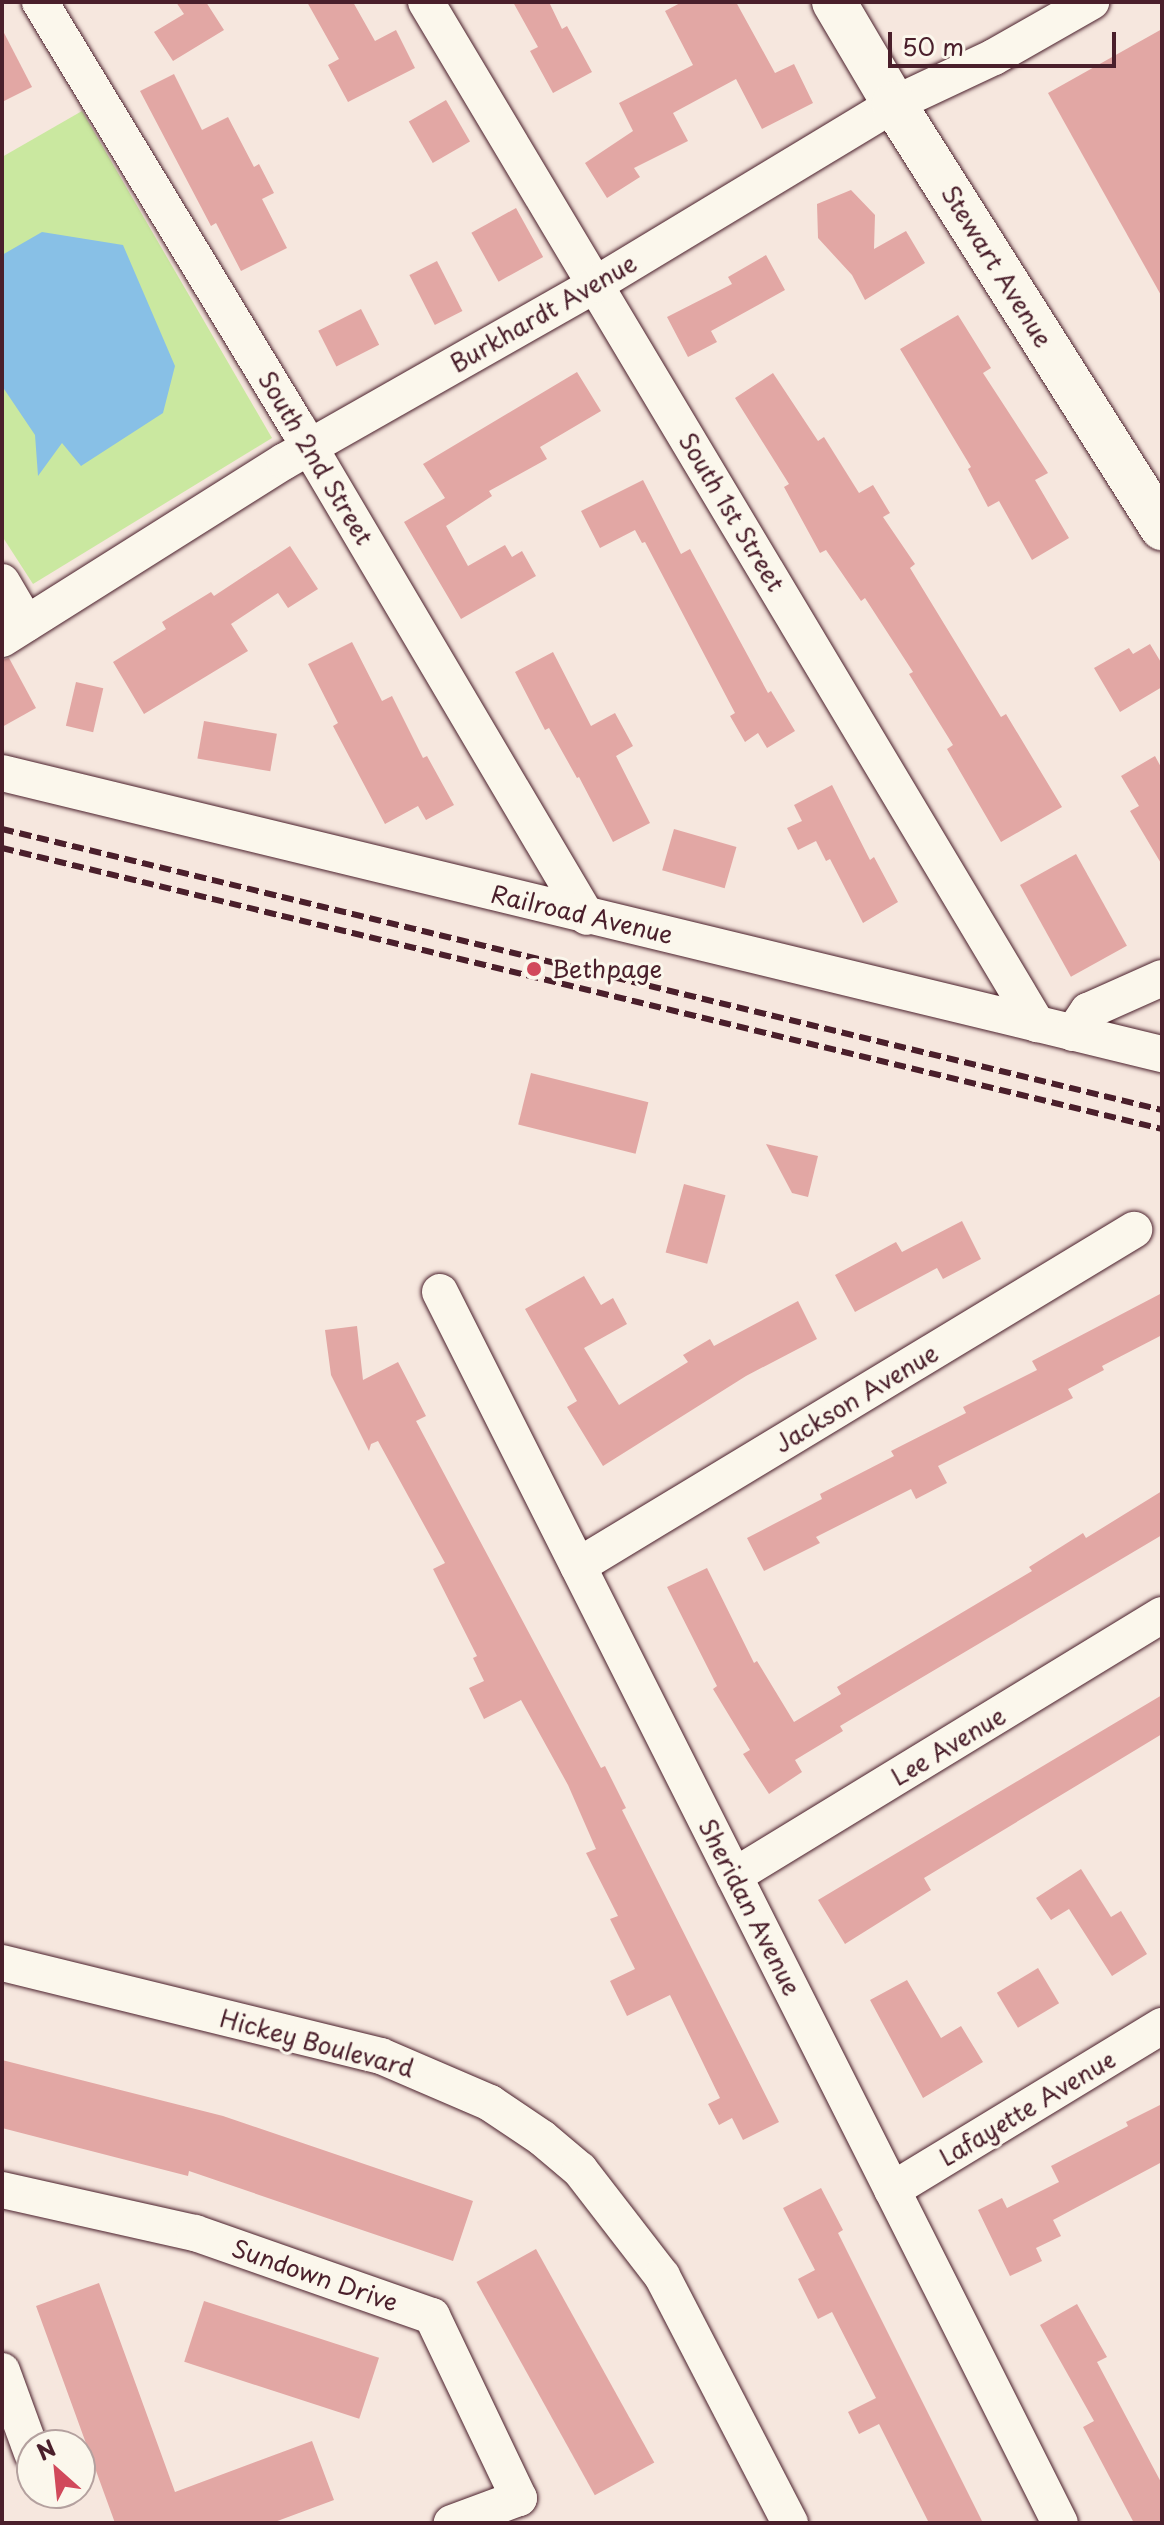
<!DOCTYPE html>
<style>
body{margin:0}
#map{position:relative;width:1164px;height:2525px;overflow:hidden;background:#f6e7de;font-family:"Playpen Sans",sans-serif}
div>[style]{position:absolute}
[style*='--x']{left:calc(var(--x)*1px);top:calc(var(--y)*1px);width:calc(var(--w)*1px);rotate:calc(var(--a)*1deg)}
.green>*{inset:0;background:#cae8a0}
.water>*{inset:0;background:#88c0e6}
.building>*{inset:0;background:#e2a7a4;transform-origin:0 0}
.roads{filter:drop-shadow(0 0 2px #4a1f2b) drop-shadow(0 0 2px #4a1f2b)}
.street>*{height:36px;margin:-18px;padding:0 18px;transform-origin:18px;border-radius:18px;background:#fbf7ec}
.secondary>*{height:44px;margin:-22px;padding:0 22px;transform-origin:22px;border-radius:22px;background:#fbf7ec}
.rail>*{height:6px;margin-top:-3px;transform-origin:0;background:repeating-linear-gradient(90deg,#4a1f2b 0 12px,transparent 0 18px)}
.dots>*{width:22px;height:22px;translate:-50% -50%;box-sizing:border-box;border:4px solid #fbf7ec;border-radius:50%}
span{translate:-50% -50%;white-space:nowrap;text-align:center;line-height:1.15;-webkit-text-stroke:6px #fbf7ec;paint-order:stroke}
.street-label{font-size:24px;color:#4a1f2b}
.poi-label{font-size:24px;color:#4a1f2b}
.left{translate:0 -50%;text-align:left}
.frame{position:absolute;inset:0;border:4px solid #4a1f2b;pointer-events:none}
.north{position:absolute;left:16px;top:2429px;width:80px;height:80px;box-sizing:border-box;background:#fbf7ec;border:2px solid #b4a19f;border-radius:50%;rotate:333deg;font-size:22px;font-weight:700;line-height:32px;text-align:center;color:#4a1f2b}
.north::after{content:'';display:block;margin:auto;width:28px;height:36px;background:#d1495b;clip-path:polygon(50% 0,100% 100%,50% 72%,0 100%)}
.scale{position:absolute;left:888px;top:32px;width:228px;height:36px;box-sizing:border-box;border:4px solid #4a1f2b;border-top:0;padding-left:10px;font-size:24px;line-height:28px;white-space:nowrap;color:#4a1f2b;-webkit-text-stroke:6px #fbf7ec;paint-order:stroke}
</style>
<div id="map">
<div class="green">
<i style="clip-path:polygon(82px 111px,272px 438px,33px 584px,2px 536px,2px 157px)"></i>
</div>
<div class="water">
<i style="clip-path:polygon(42px 232px,123px 245px,175px 366px,163px 413px,81px 466px,62px 443px,38px 476px,35px 435px,2px 386px,2px 255px)"></i>
</div>
<div class="building">
<i style="clip-path:polygon(176px 2px,206px 2px,224px 30px,173px 61px,154px 32px,184px 14px)"></i>
<i style="clip-path:polygon(307px 2px,353px 2px,375px 41px,396px 30px,415px 68px,348px 102px,328px 65px,339px 59px)"></i>
<i style="clip-path:polygon(513px 2px,549px 2px,562px 29px,567px 26px,592px 72px,553px 93px,530px 51px,538px 47px)"></i>
<i style="clip-path:polygon(682px 2px,736px 2px,775px 73px,794px 64px,813px 103px,762px 129px,736px 79px,673px 113px,688px 141px,634px 168px,640px 177px,607px 198px,585px 163px,633px 131px,619px 103px,693px 65px,665px 11px)"></i>
<i style="clip-path:polygon(2px 29px,32px 87px,2px 102px)"></i>
<i style="clip-path:polygon(1162px 29px,1162px 297px,1048px 93px)"></i>
<i style="clip-path:polygon(174px 74px,202px 130px,228px 117px,254px 167px,259px 164px,274px 193px,262px 199px,287px 248px,241px 271px,216px 223px,211px 226px,140px 91px)"></i>
<i style="left:446px;top:100px;width:48px;height:43px;rotate:60deg"></i>
<i style="clip-path:polygon(851px 190px,875px 215px,874px 249px,906px 231px,925px 263px,865px 300px,852px 275px,818px 238px,817px 204px)"></i>
<i style="left:516px;top:208px;width:56px;height:51px;rotate:61deg"></i>
<i style="clip-path:polygon(766px 255px,785px 290px,711px 331px,717px 342px,688px 357px,667px 317px,732px 284px,728px 277px)"></i>
<i style="left:437px;top:261px;width:56px;height:31px;rotate:63deg"></i>
<i style="left:361px;top:309px;width:40px;height:48px;rotate:63deg"></i>
<i style="clip-path:polygon(958px 315px,991px 368px,983px 373px,1048px 473px,1035px 480px,1069px 538px,1032px 560px,999px 501px,988px 507px,968px 469px,971px 467px,900px 349px)"></i>
<i style="clip-path:polygon(577px 372px,601px 411px,540px 447px,547px 459px,489px 491px,492px 496px,446px 526px,468px 566px,505px 545px,512px 557px,522px 551px,536px 576px,461px 619px,404px 522px,445px 498px,423px 464px)"></i>
<i style="clip-path:polygon(773px 373px,818px 441px,824px 437px,859px 493px,873px 485px,890px 513px,883px 517px,915px 564px,910px 568px,1001px 717px,1006px 714px,1062px 807px,1001px 842px,947px 749px,953px 745px,909px 674px,913px 672px,865px 598px,861px 601px,826px 550px,820px 553px,784px 487px,789px 484px,735px 398px)"></i>
<i style="clip-path:polygon(643px 480px,681px 554px,690px 549px,768px 693px,771px 691px,795px 731px,767px 748px,758px 733px,745px 742px,730px 716px,735px 713px,645px 542px,642px 543px,635px 530px,600px 548px,581px 511px)"></i>
<i style="clip-path:polygon(290px 546px,318px 589px,288px 608px,278px 593px,231px 624px,248px 651px,144px 714px,113px 662px,166px 629px,162px 622px,211px 592px,214px 596px)"></i>
<i style="clip-path:polygon(352px 642px,382px 701px,392px 696px,423px 758px,427px 756px,454px 805px,426px 820px,418px 806px,385px 824px,333px 726px,338px 723px,308px 664px)"></i>
<i style="clip-path:polygon(1150px 644px,1162px 664px,1162px 687px,1120px 712px,1094px 668px,1129px 648px,1133px 654px)"></i>
<i style="clip-path:polygon(553px 652px,591px 726px,615px 713px,633px 746px,616px 756px,650px 823px,613px 842px,579px 777px,577px 778px,549px 728px,545px 730px,515px 672px)"></i>
<i style="clip-path:polygon(9px 658px,36px 708px,2px 727px,2px 660px)"></i>
<i style="left:76px;top:682px;width:28px;height:45px;rotate:13deg"></i>
<i style="left:204px;top:721px;width:74px;height:38px;rotate:10deg"></i>
<i style="clip-path:polygon(1155px 756px,1162px 769px,1162px 865px,1130px 811px,1139px 806px,1121px 776px)"></i>
<i style="clip-path:polygon(832px 785px,870px 860px,874px 857px,898px 902px,863px 923px,830px 859px,826px 861px,816px 841px,798px 850px,787px 828px,802px 821px,794px 805px)"></i>
<i style="left:674px;top:829px;width:65px;height:43px;rotate:16deg"></i>
<i style="left:1076px;top:854px;width:105px;height:64px;rotate:61deg"></i>
<i style="left:531px;top:1073px;width:121px;height:53px;rotate:14deg"></i>
<i style="clip-path:polygon(766px 1144px,818px 1156px,808px 1197px,792px 1193px)"></i>
<i style="left:684px;top:1184px;width:43px;height:71px;rotate:15deg"></i>
<i style="clip-path:polygon(962px 1221px,981px 1259px,943px 1279px,937px 1268px,855px 1312px,835px 1275px,896px 1242px,902px 1252px)"></i>
<i style="clip-path:polygon(584px 1276px,601px 1305px,613px 1298px,627px 1324px,584px 1348px,619px 1405px,688px 1362px,683px 1355px,710px 1339px,714px 1346px,798px 1301px,817px 1339px,746px 1376px,603px 1466px,567px 1407px,577px 1401px,525px 1309px)"></i>
<i style="clip-path:polygon(1162px 1293px,1162px 1335px,1102px 1366px,1104px 1370px,1068px 1389px,1073px 1398px,938px 1466px,947px 1483px,916px 1499px,911px 1489px,816px 1537px,820px 1543px,764px 1571px,747px 1538px,822px 1499px,820px 1494px,894px 1456px,891px 1451px,966px 1413px,963px 1407px,1037px 1370px,1032px 1361px)"></i>
<i style="clip-path:polygon(357px 1326px,363px 1380px,398px 1362px,426px 1416px,416px 1421px,601px 1768px,605px 1766px,626px 1808px,622px 1810px,779px 2122px,743px 2140px,732px 2118px,719px 2125px,708px 2104px,720px 2098px,670px 1995px,627px 2016px,610px 1981px,635px 1969px,610px 1919px,618px 1916px,586px 1853px,596px 1849px,568px 1785px,521px 1700px,484px 1719px,469px 1688px,484px 1681px,473px 1658px,477px 1656px,433px 1569px,445px 1563px,378px 1441px,371px 1444px,369px 1451px,331px 1375px,325px 1330px)"></i>
<i style="clip-path:polygon(1162px 1491px,1162px 1535px,840px 1726px,843px 1731px,795px 1760px,802px 1772px,769px 1794px,743px 1754px,750px 1750px,713px 1689px,717px 1686px,667px 1587px,707px 1568px,754px 1663px,757px 1661px,794px 1722px,841px 1694px,837px 1687px,1032px 1571px,1029px 1567px,1083px 1533px,1086px 1538px)"></i>
<i style="clip-path:polygon(1162px 1695px,1162px 1734px,924px 1878px,931px 1890px,845px 1944px,818px 1900px)"></i>
<i style="clip-path:polygon(1081px 1869px,1111px 1917px,1121px 1911px,1147px 1954px,1112px 1976px,1069px 1909px,1051px 1920px,1036px 1898px)"></i>
<i style="left:1038px;top:1968px;width:41px;height:48px;rotate:59deg"></i>
<i style="clip-path:polygon(907px 1980px,941px 2038px,961px 2026px,983px 2062px,923px 2098px,870px 2000px)"></i>
<i style="clip-path:polygon(2px 2060px,223px 2116px,473px 2201px,453px 2261px,189px 2171px,188px 2176px,2px 2128px)"></i>
<i style="clip-path:polygon(1162px 2104px,1162px 2162px,1053px 2220px,1061px 2236px,1036px 2248px,1042px 2261px,1010px 2276px,978px 2210px,1002px 2198px,1007px 2208px,1059px 2182px,1051px 2166px,1128px 2126px,1126px 2122px)"></i>
<i style="clip-path:polygon(821px 2188px,843px 2230px,838px 2233px,983px 2523px,929px 2523px,879px 2424px,859px 2434px,848px 2412px,876px 2398px,832px 2312px,818px 2319px,798px 2279px,815px 2270px,783px 2208px)"></i>
<i style="left:536px;top:2249px;width:244px;height:68px;rotate:61deg"></i>
<i style="clip-path:polygon(99px 2283px,175px 2492px,312px 2441px,334px 2500px,272px 2523px,115px 2523px,36px 2306px)"></i>
<i style="left:204px;top:2301px;width:184px;height:64px;rotate:18deg"></i>
<i style="clip-path:polygon(1077px 2304px,1107px 2357px,1097px 2362px,1162px 2484px,1162px 2523px,1134px 2523px,1083px 2427px,1094px 2421px,1040px 2325px)"></i>
</div>
<div class="roads">
<div class="street">
<i style="--x:40;--y:2;--w:496;--a:58.8"></i>
<i style="--x:297;--y:426;--w:570;--a:59.43"></i>
<i style="--x:426;--y:2;--w:1191;--a:59.13"></i>
<i style="--x:2;--y:582;--w:48;--a:59.7"></i>
<i style="--x:2;--y:639;--w:334;--a:-32.2"></i>
<i style="--x:285;--y:461;--w:358;--a:-29.6"></i>
<i style="--x:596;--y:284;--w:348;--a:-31.1"></i>
<i style="--x:894;--y:104;--w:110;--a:-25.2"></i>
<i style="--x:994;--y:57;--w:112;--a:-29.6"></i>
<i style="--x:2;--y:773;--w:1194;--a:13.62"></i>
<i style="--x:1073;--y:1033;--w:27;--a:-56"></i>
<i style="--x:1088;--y:1011;--w:81;--a:-24"></i>
<i style="--x:440;--y:1292;--w:1378;--a:63.27"></i>
<i style="--x:578;--y:1566;--w:650;--a:-31.15"></i>
<i style="--x:734;--y:1876;--w:501;--a:-31.38"></i>
<i style="--x:2;--y:1963;--w:390;--a:13.8"></i>
<i style="--x:381;--y:2056;--w:119;--a:23.3"></i>
<i style="--x:490;--y:2103;--w:63;--a:33.9"></i>
<i style="--x:542;--y:2138;--w:50;--a:40.1"></i>
<i style="--x:580;--y:2170;--w:134;--a:52.3"></i>
<i style="--x:662;--y:2276;--w:278;--a:62.6"></i>
<i style="--x:2;--y:2190;--w:198;--a:12.6"></i>
<i style="--x:195;--y:2233;--w:251;--a:19.3"></i>
<i style="--x:432;--y:2316;--w:202;--a:64.5"></i>
<i style="--x:519;--y:2498;--w:72;--a:159.5"></i>
<i style="--x:892;--y:2190;--w:316;--a:-31.3"></i>
<i style="--x:2;--y:2371;--w:87;--a:69.9"></i>
</div>
<div class="secondary">
<i style="--x:834;--y:2;--w:118;--a:59.5"></i>
<i style="--x:894;--y:104;--w:502;--a:57.7"></i>
</div>
</div>
<div class="rail">
<i style="--x:2;--y:829;--w:1194;--a:13.62"></i>
<i style="--x:2;--y:848;--w:1194;--a:13.62"></i>
</div>
<div class="dots">
<i style="left:534px;top:969px;background:#d1495b"></i>
</div>
<div class="street-label">
<span style="left:997px;top:266px;rotate:58deg">Stewart Avenue</span>
<span style="left:543px;top:313px;rotate:-30deg">Burkhardt Avenue</span>
<span style="left:316px;top:458px;rotate:59deg">South 2nd Street</span>
<span style="left:732px;top:512px;rotate:59deg">South 1st Street</span>
<span style="left:582px;top:914px;rotate:13deg">Railroad Avenue</span>
<span style="left:856px;top:1398px;rotate:-31deg">Jackson Avenue</span>
<span style="left:948px;top:1746px;rotate:-31deg">Lee Avenue</span>
<span style="left:750px;top:1907px;rotate:63deg">Sheridan Avenue</span>
<span style="left:317px;top:2043px;rotate:15deg">Hickey Boulevard</span>
<span style="left:1027px;top:2108px;rotate:-31deg">Lafayette Avenue</span>
<span style="left:315px;top:2275px;rotate:19deg">Sundown Drive</span>
</div>
<div class="poi-label">
<span class="left" style="left:552px;top:969px">Bethpage</span>
</div>
<div class="frame"></div>
<div class="north">N</div>
<div class="scale">50 m</div>
</div>
